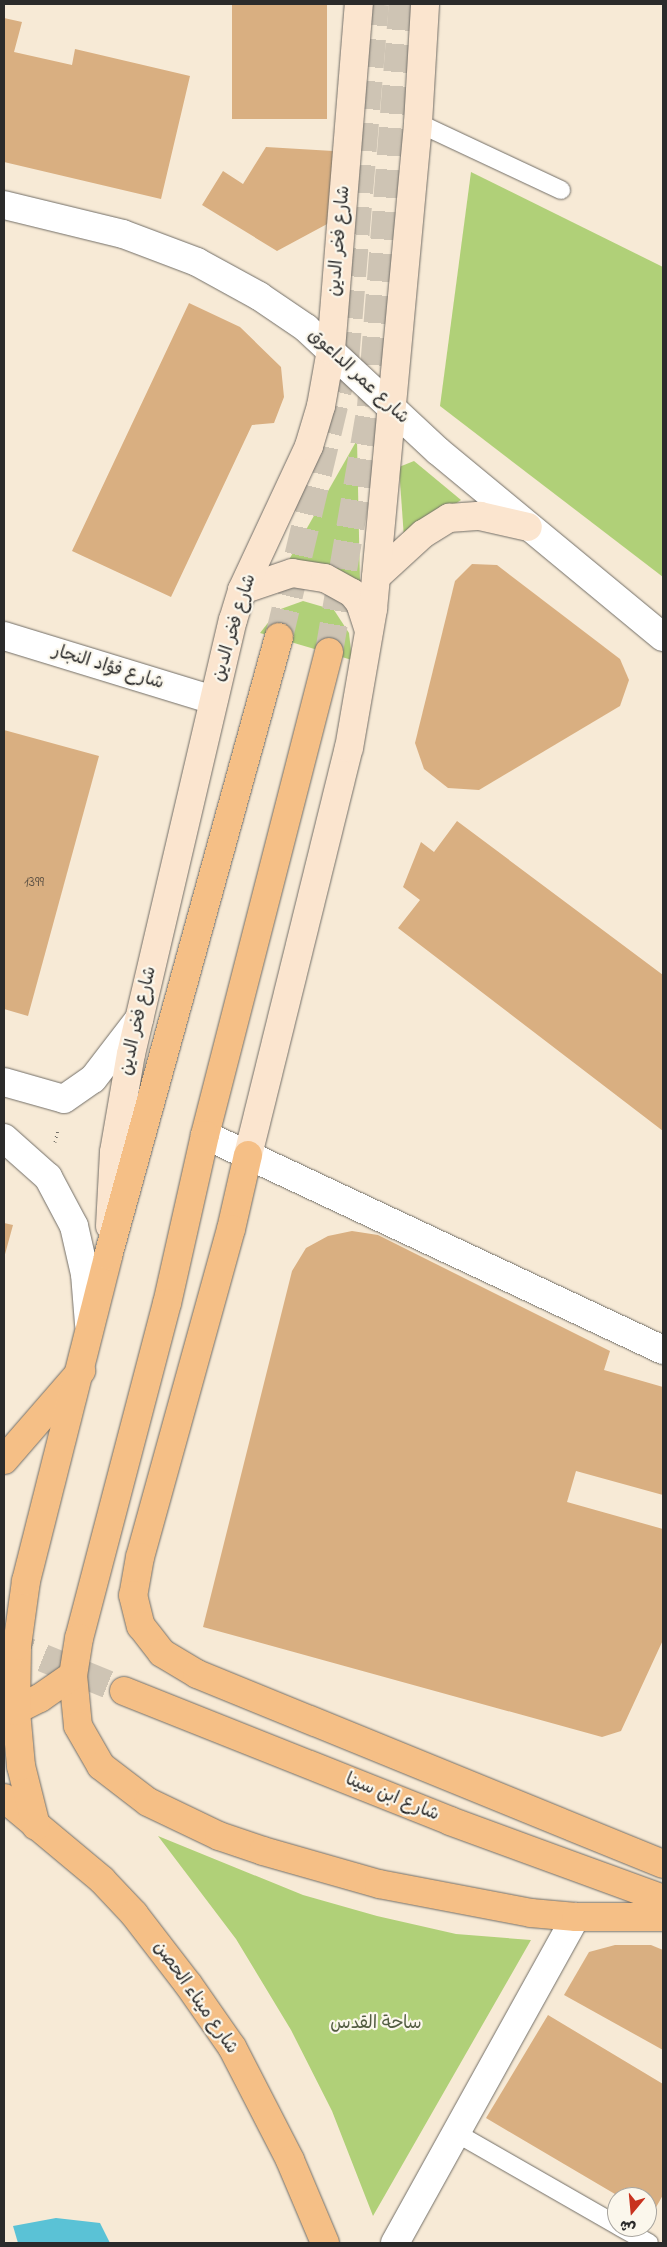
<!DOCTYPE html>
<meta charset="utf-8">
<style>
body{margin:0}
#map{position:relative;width:667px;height:2247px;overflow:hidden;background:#f7ead6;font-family:"Indie Flower","Playpen Sans Arabic",sans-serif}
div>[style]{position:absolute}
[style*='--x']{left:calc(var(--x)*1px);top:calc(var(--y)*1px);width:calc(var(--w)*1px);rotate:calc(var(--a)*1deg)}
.green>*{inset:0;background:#b0d078}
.water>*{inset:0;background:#5ac2d6}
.building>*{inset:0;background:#d9af81;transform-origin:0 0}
.trunk-tunnel>*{height:28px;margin-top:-14px;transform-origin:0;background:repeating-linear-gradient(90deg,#cec4b4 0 28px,transparent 0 42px)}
.motorway-tunnel>*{height:28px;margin-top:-14px;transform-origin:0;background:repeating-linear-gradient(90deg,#cec4b4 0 28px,transparent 0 42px)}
.path>*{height:3px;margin-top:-1.5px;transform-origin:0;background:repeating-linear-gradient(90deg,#726e67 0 1px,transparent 0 5px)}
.roads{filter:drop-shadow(0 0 1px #726e67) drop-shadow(0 0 1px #726e67)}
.service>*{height:18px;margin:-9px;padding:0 9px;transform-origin:9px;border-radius:9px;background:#fff}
.minor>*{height:28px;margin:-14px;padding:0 14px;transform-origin:14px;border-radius:14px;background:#fff}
.tertiary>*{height:28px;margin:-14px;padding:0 14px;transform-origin:14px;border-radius:14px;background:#fff}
.secondary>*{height:28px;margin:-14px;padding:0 14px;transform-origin:14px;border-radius:14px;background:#fbe5cf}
.trunk>*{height:28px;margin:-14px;padding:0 14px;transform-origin:14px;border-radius:14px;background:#f5bf86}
.motorway>*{height:28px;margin:-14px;padding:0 14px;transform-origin:14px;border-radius:14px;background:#f5bf86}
span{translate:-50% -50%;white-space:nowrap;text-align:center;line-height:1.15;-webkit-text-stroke:4.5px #fbf7ec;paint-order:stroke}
.number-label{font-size:15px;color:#564c40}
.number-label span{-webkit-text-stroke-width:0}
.street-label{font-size:18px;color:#2b2b2b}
.park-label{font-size:18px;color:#535d42}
.frame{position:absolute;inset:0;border:5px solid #2b2b2b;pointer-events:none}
.north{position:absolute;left:607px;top:2187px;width:50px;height:50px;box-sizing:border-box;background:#fbf7ec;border:1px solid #a8a59f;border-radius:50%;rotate:197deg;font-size:14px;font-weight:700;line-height:20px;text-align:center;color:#2b2b2b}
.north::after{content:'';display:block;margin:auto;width:18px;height:22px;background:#c8321e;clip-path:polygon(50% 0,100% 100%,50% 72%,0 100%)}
</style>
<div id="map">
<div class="green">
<i style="clip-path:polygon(471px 172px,663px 267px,663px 577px,440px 406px)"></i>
<i style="clip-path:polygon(357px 440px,360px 583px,286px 565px)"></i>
<i style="clip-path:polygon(414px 461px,461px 500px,404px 538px,399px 467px)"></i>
<i style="clip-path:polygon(303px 601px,334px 610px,349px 633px,352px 660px,260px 633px,278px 610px)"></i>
<i style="clip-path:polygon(158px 1836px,303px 1895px,377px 1916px,456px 1934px,531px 1940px,373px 2216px,332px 2111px,291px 2030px,236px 1939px)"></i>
</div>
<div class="water">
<i style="clip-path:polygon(56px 2218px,100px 2223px,110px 2243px,18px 2243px,13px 2226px)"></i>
</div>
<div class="building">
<i style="left:232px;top:4px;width:95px;height:115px"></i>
<i style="clip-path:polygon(4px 18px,22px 22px,14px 52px,72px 65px,75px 49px,190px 76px,161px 199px,4px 162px)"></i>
<i style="clip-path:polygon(266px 147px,333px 151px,329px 223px,277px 251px,202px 205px,223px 171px,243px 184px)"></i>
<i style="clip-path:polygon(189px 303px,240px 327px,281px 367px,284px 397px,274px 423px,252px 425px,171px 597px,72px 551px)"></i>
<i style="clip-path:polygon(472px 564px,497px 565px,620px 659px,629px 680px,620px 706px,479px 790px,448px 788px,424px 769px,415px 743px,455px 581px)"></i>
<i style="clip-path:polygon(4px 730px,99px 756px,28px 1016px,4px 1009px)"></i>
<i style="clip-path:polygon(457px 821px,663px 975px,663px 1131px,398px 928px,420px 900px,403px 887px,421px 842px,434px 852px)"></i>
<i style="clip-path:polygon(4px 1223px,13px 1225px,4px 1258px)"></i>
<i style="clip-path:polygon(352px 1231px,378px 1235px,610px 1351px,604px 1370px,663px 1387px,663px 1495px,576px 1471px,567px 1502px,663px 1529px,663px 1640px,621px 1731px,602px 1737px,203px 1627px,292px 1271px,306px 1248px,328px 1236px)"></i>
<i style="clip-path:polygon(615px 1945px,651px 1945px,663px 1950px,663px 2050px,564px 1995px,589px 1952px)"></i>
<i style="clip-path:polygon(548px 2015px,663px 2084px,663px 2195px,651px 2216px,647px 2213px,647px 2197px,620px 2197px,486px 2118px)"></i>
</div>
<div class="trunk-tunnel">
<i style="--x:4;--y:1642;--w:130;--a:22.2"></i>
</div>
<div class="motorway-tunnel">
<i style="--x:279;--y:637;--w:285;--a:-76.6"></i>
<i style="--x:345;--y:360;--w:357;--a:-85.2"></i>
<i style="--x:329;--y:652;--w:249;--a:-80.3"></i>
<i style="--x:371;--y:407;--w:404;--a:-85.5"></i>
</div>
<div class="path">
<i style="--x:55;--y:1142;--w:13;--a:-77"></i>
</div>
<div class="roads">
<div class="service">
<i style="--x:418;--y:123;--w:158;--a:25.1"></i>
<i style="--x:458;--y:2134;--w:183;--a:29.8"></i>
<i style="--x:620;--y:2227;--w:33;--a:29"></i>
</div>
<div class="minor">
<i style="--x:4;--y:636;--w:219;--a:17"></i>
<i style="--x:205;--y:1135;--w:506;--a:25.15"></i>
<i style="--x:395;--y:2243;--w:373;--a:-61"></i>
</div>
<div class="tertiary">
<i style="--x:4;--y:205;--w:122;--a:13.7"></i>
<i style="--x:123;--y:234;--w:79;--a:20.7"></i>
<i style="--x:197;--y:262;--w:71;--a:28.7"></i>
<i style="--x:259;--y:296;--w:57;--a:34.2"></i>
<i style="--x:306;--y:328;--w:180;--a:43"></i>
<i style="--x:438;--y:451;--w:292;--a:39.6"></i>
<i style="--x:4;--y:1082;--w:62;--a:15.8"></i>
<i style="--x:64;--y:1099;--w:35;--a:-35"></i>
<i style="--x:93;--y:1079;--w:76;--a:-52.5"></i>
<i style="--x:4;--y:1138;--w:59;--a:41.6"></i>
<i style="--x:48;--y:1177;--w:55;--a:62"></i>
<i style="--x:74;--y:1226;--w:49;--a:77.1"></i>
<i style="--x:85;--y:1274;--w:50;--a:85.4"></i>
</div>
<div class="secondary">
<i style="--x:376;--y:577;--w:64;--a:-42.5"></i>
<i style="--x:423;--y:534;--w:31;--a:-32"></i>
<i style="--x:449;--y:518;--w:31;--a:-4"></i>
<i style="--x:480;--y:516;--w:49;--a:12.9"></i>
<i style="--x:242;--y:590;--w:53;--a:-18.8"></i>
<i style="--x:292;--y:573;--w:33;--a:9"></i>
<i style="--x:325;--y:578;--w:31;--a:29"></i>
<i style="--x:352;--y:593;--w:13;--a:51"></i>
<i style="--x:360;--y:603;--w:28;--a:72"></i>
<i style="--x:248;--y:1155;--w:419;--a:-76.1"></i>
<i style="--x:349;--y:748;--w:141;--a:-80.2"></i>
<i style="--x:373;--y:609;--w:488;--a:-84.7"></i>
<i style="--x:418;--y:123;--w:119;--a:-86.6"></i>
<i style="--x:110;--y:1226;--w:74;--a:-86.9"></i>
<i style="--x:114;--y:1152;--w:99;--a:-80.2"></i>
<i style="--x:131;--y:1054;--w:446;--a:-76.8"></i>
<i style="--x:233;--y:620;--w:31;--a:-73"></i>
<i style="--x:242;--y:590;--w:159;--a:-65"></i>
<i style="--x:309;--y:446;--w:42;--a:-73.3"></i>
<i style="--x:321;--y:406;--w:57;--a:-79.9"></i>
<i style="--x:331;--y:350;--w:347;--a:-85.4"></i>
</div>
<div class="trunk">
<i style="--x:248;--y:1155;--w:76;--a:102.9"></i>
<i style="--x:231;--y:1229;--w:340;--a:105.5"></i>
<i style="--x:140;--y:1557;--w:39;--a:100"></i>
<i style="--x:133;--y:1595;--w:32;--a:76"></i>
<i style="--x:141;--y:1626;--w:34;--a:52"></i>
<i style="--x:162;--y:1653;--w:41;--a:31"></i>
<i style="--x:197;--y:1674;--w:503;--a:22.18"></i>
<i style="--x:4;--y:1460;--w:118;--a:-49.1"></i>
<i style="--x:124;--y:1691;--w:351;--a:21.7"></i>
<i style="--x:450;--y:1821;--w:227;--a:20.1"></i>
<i style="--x:4;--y:1798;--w:128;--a:39.9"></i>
<i style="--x:102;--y:1880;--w:47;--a:46.7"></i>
<i style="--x:134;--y:1914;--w:88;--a:52.4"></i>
<i style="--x:188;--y:1984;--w:77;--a:55.1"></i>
<i style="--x:232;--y:2047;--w:127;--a:62.8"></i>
<i style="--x:290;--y:2160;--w:90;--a:67.1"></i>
</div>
<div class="motorway">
<i style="--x:329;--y:652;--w:499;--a:104.4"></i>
<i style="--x:205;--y:1135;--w:172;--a:102.7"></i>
<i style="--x:167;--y:1303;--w:346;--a:104.7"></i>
<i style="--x:79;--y:1638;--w:37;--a:99"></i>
<i style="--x:73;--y:1675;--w:51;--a:84.4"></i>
<i style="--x:78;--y:1726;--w:46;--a:60.1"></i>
<i style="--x:101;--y:1766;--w:59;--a:37.5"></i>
<i style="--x:148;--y:1802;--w:79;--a:25.6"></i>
<i style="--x:219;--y:1836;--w:46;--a:18.8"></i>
<i style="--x:263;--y:1851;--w:121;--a:15.9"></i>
<i style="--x:379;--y:1884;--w:155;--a:10.8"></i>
<i style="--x:531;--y:1913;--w:45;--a:5.1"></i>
<i style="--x:576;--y:1917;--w:87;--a:0"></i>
<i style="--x:4;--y:1716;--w:40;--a:-26.6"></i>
<i style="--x:40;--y:1698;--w:40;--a:-34.9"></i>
<i style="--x:36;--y:1826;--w:62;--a:-104"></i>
<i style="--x:21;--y:1766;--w:55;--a:-95.2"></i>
<i style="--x:16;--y:1711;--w:65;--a:-89.1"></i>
<i style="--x:17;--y:1646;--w:66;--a:-82.1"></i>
<i style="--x:26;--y:1581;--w:335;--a:-75.8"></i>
<i style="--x:108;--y:1256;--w:642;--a:-74.56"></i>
</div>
</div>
<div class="number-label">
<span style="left:34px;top:883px">1399</span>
</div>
<div class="street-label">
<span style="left:340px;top:241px;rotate:-85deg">شارع فخر الدين</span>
<span style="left:358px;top:377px;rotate:43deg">شارع عمر الداعوق</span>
<span style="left:235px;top:628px;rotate:-73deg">شارع فخر الدين</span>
<span style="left:108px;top:668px;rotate:17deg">شارع فؤاد النجار</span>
<span style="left:139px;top:1021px;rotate:-77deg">شارع فخر الدين</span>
<span style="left:392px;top:1798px;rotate:22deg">شارع ابن سينا</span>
<span style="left:195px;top:1998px;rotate:55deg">شارع ميناء الحصن</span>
</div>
<div class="park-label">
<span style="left:376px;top:2024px">ساحة القدس</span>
</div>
<div class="frame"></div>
<div class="north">ش</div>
</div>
